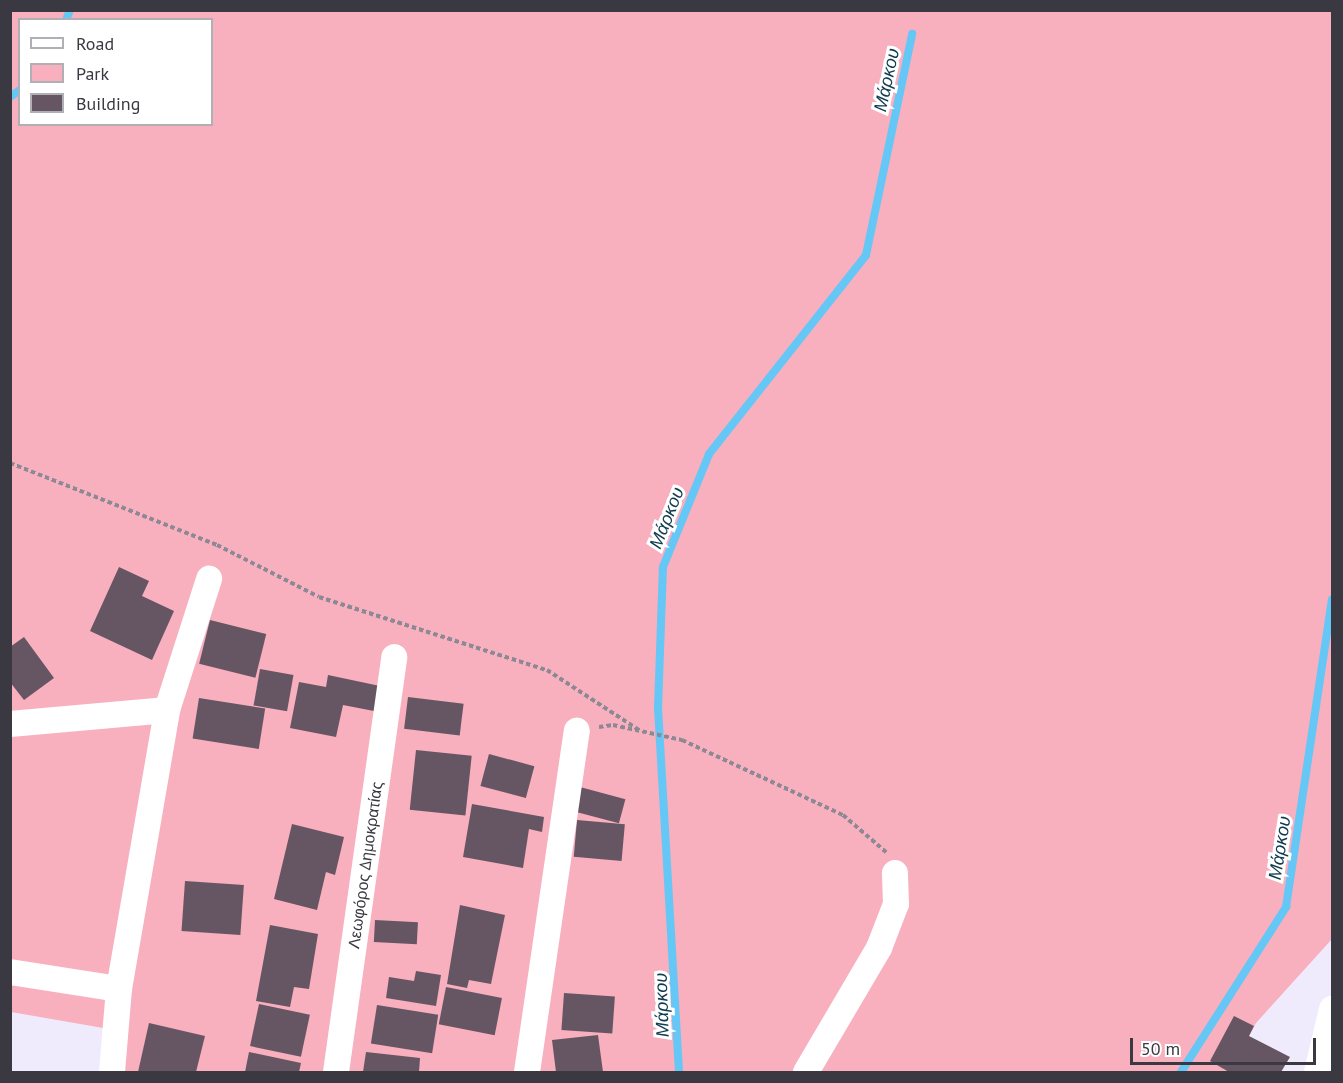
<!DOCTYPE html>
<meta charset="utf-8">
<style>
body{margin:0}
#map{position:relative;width:1343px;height:1083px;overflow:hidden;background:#f0ebfc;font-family:"PT Sans",sans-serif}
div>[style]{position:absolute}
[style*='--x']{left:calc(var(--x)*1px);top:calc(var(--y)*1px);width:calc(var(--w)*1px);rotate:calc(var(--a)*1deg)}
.green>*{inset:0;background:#f8afbe}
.stream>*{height:8px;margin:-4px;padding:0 4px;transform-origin:4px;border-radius:4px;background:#64c7f6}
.building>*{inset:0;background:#665663;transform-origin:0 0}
.path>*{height:4px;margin-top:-2px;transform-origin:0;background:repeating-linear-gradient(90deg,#8c8995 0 4.5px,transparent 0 7.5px)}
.minor>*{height:26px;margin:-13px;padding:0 13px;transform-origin:13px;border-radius:13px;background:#fff}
span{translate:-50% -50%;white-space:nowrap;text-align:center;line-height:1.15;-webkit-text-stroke:6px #fff;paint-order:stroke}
.street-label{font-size:16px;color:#3a3840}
.water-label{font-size:18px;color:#0e3b4e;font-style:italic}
.frame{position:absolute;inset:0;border:12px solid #3a3840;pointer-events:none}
.legend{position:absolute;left:18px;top:18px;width:195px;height:108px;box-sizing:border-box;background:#fff;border:2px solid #b0afb3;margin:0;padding:8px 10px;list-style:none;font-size:18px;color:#3a3840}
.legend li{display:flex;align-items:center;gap:12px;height:30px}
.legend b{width:30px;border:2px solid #b0afb3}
.scale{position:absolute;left:1130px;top:1038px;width:186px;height:27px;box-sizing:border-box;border:3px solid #3a3840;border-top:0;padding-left:8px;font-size:18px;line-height:21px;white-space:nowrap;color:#3a3840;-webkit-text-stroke:4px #fff;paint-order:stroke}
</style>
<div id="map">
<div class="green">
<i style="clip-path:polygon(evenodd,10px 11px,1332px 11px,1332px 939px,1256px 1023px,1230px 1072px,107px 1072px,109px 1029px,11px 1012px,10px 11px,20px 20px,212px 20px,212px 124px,20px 124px,20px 20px)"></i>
</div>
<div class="stream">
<i style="--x:66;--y:20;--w:11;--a:-68"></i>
<i style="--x:10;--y:97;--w:12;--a:-35"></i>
<i style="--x:679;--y:1072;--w:364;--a:-93.3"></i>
<i style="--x:658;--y:709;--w:142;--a:-88"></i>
<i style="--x:663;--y:567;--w:122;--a:-67.8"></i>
<i style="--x:709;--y:454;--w:253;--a:-51.7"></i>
<i style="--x:866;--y:255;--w:226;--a:-78.2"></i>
<i style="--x:1181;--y:1072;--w:196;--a:-57.5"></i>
<i style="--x:1286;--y:907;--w:311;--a:-81.5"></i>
</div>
<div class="building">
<i style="clip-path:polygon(119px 567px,149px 581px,142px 596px,174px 611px,152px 660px,90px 631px)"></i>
<i style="left:210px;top:620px;width:58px;height:45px;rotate:14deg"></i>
<i style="clip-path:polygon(24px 637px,54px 678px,24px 700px,10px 682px,10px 647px)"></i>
<i style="left:260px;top:669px;width:34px;height:37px;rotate:10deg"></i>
<i style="clip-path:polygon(328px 675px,380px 686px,374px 711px,343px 705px,336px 737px,290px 728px,299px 682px,326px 687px)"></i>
<i style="left:408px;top:697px;width:56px;height:32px;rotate:7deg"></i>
<i style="left:199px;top:698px;width:67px;height:41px;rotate:9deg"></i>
<i style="left:416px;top:750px;width:56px;height:60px;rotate:6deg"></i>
<i style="left:489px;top:754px;width:47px;height:33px;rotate:15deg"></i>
<i style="left:580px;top:787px;width:47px;height:25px;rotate:15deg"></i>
<i style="clip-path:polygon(472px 804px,544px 817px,542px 832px,529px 829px,523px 868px,463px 857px)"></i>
<i style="left:577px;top:820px;width:48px;height:37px;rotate:5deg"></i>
<i style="clip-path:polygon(292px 824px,344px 837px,335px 875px,326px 872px,317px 910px,274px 899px)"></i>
<i style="left:185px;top:881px;width:59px;height:50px;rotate:4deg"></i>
<i style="clip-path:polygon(460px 905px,505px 915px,491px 984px,469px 980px,467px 988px,447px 984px)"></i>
<i style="left:375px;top:920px;width:43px;height:22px;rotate:3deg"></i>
<i style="clip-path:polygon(270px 925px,318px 934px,309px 989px,294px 987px,290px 1007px,256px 1001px)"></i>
<i style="clip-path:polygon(416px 971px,441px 975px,436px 1006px,386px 998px,389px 977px,414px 981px)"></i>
<i style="left:446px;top:987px;width:57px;height:38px;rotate:11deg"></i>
<i style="left:564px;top:993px;width:51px;height:37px;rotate:4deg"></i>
<i style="left:259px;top:1004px;width:52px;height:43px;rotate:12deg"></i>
<i style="left:377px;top:1005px;width:62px;height:39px;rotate:9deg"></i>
<i style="clip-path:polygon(1234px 1016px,1254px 1026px,1249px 1036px,1290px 1057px,1281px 1072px,1229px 1072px,1210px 1061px)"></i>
<i style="clip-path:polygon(149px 1023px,205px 1036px,196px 1072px,138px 1072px)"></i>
<i style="clip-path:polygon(598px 1035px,603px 1072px,556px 1072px,552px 1040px)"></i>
<i style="clip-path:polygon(249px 1052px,301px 1063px,299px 1072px,245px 1072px)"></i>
<i style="clip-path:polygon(366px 1052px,420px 1058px,419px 1072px,363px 1072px)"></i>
</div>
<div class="path">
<i style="--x:10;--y:463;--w:223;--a:21.6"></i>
<i style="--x:217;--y:545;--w:114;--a:27"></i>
<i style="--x:319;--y:597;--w:239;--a:17.8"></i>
<i style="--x:547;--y:670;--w:110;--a:33.1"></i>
<i style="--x:599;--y:727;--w:14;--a:-8"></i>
<i style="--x:613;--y:725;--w:71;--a:12.3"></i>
<i style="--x:682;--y:740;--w:178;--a:25"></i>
<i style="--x:843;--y:815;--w:57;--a:40.7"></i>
</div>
<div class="minor">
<i style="--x:10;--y:724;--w:158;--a:-5.1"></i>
<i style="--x:10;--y:972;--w:110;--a:8.9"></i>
<i style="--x:112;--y:1072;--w:83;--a:-85.2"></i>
<i style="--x:119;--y:989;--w:283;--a:-80.2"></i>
<i style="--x:167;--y:710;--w:138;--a:-72.2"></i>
<i style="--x:336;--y:1072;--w:419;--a:-82"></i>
<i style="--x:527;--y:1072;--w:345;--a:-81.7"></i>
<i style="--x:806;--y:1072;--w:144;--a:-59.5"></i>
<i style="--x:879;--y:948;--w:47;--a:-68.9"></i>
<i style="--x:896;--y:904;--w:31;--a:-92"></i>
<i style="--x:1317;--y:1072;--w:65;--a:-76.6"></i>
</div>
<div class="street-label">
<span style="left:365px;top:865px;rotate:-82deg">Λεωφόρος Δημοκρατίας</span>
</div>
<div class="water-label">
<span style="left:887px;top:80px;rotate:-78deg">Μάρκου</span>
<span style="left:667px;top:518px;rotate:-68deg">Μάρκου</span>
<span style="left:1280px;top:848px;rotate:-81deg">Μάρκου</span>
<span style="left:662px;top:1005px;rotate:-92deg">Μάρκου</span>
</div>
<div class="frame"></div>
<ul class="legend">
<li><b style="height:8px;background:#fff"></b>Road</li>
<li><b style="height:16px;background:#f8afbe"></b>Park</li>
<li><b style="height:16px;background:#665663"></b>Building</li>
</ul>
<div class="scale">50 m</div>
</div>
